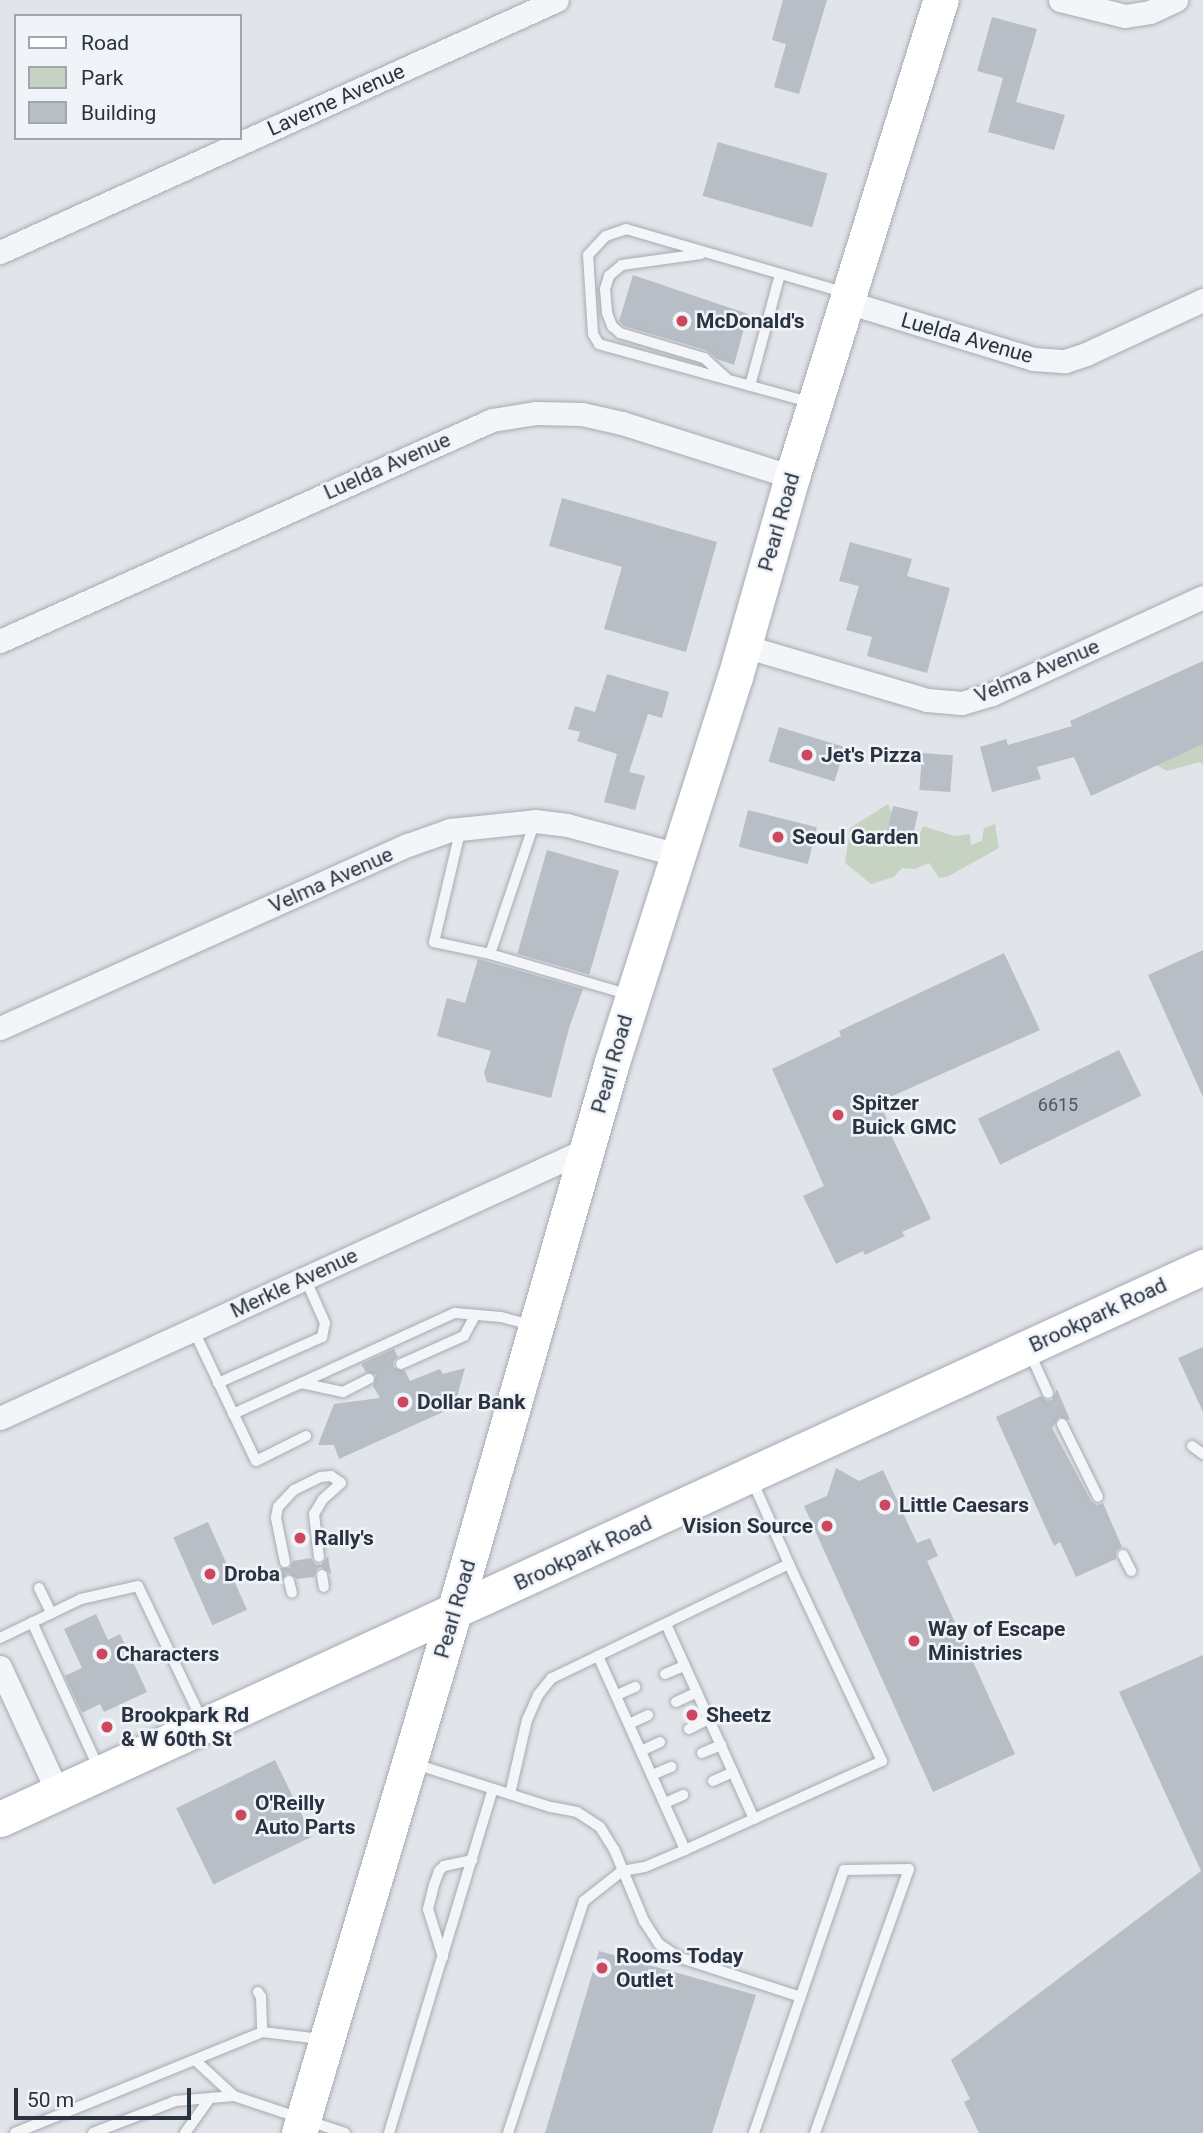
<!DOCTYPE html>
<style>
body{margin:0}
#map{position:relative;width:1203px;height:2133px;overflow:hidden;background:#e1e4e9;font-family:Roboto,sans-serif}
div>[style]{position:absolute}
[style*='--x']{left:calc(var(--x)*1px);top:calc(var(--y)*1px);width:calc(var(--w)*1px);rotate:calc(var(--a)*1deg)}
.green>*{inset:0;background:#c7d3c2}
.building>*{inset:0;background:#b8bec6;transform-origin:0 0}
.roads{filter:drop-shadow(0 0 2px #a6abb3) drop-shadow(0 0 2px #a6abb3)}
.lane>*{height:10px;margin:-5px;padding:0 5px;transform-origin:5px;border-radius:5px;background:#f3f5f8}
.street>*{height:23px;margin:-11.5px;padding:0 11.5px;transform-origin:11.5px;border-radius:11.5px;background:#f3f5f8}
.primary>*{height:35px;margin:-17.5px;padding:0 17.5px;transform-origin:17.5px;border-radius:17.5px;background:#fff}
.dots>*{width:19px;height:19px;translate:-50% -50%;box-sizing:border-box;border:4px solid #f0f3f7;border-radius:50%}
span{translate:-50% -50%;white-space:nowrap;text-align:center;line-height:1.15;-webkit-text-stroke:5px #f0f3f7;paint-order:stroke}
.number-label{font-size:18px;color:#4d5662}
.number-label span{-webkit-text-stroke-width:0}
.street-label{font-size:21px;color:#293341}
.poi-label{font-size:21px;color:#293341;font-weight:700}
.left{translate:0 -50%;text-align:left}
.right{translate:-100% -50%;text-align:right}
.legend{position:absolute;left:14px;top:14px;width:228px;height:126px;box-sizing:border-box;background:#f0f3f7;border:2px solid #a0a6ae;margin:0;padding:9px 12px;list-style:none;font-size:21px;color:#293341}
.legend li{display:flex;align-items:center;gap:14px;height:35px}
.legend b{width:35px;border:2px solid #a0a6ae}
.scale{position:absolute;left:14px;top:2088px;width:177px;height:32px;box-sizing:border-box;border:4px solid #293341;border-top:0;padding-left:9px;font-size:21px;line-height:24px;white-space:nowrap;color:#293341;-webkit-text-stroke:5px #f0f3f7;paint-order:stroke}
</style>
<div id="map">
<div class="green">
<i style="clip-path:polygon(1203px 726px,1203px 765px,1200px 762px,1167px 771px,1147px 760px,1168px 751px,1184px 753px)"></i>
<i style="clip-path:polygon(888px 804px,903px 839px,916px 843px,923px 826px,954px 836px,970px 834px,971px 845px,982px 841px,984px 828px,995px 824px,999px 848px,947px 877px,939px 878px,929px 863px,915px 869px,902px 868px,894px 877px,871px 884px,845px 863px,850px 828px)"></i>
</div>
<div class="building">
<i style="clip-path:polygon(783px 0,827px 0,799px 94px,774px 87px,786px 44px,772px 40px)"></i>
<i style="clip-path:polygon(992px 17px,1037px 29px,1016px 102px,1065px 115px,1054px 150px,988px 132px,1003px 78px,977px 71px)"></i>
<i style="left:718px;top:142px;width:114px;height:56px;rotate:16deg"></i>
<i style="clip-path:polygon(633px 275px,748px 314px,734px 365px,717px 359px,706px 350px,624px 326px,619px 321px)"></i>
<i style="clip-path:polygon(562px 498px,717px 542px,686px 652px,604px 629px,622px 567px,549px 546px)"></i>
<i style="clip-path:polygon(850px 542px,912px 559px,907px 576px,950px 588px,927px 673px,867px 656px,872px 637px,846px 630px,859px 586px,839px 581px)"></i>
<i style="clip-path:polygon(1203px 661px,1203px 744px,1091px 796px,1074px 757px,1037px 767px,1041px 779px,992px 792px,980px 747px,1006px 739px,1008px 745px,1072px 726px,1070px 721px)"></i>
<i style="clip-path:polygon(607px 674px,669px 692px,662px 718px,648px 714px,629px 772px,645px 776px,635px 810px,604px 802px,617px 754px,577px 741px,580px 732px,568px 729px,575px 706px,595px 712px)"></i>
<i style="left:779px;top:727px;width:69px;height:36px;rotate:17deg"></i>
<i style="left:922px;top:753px;width:31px;height:37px;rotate:4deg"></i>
<i style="left:893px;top:806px;width:26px;height:34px;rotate:13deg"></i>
<i style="left:748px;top:810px;width:71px;height:38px;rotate:14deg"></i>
<i style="left:547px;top:850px;width:75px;height:108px;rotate:16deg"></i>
<i style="clip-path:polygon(1203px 950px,1203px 1097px,1148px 975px)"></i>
<i style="clip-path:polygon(1004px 953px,1040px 1030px,879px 1102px,887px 1119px,884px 1120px,931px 1219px,902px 1232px,905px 1236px,865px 1255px,863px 1251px,836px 1264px,803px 1196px,824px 1186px,772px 1069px,841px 1036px,839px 1031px)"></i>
<i style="clip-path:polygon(478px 959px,583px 989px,569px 1028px,551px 1098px,487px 1082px,484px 1073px,491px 1051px,437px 1036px,447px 998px,465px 1003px)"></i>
<i style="left:1119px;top:1050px;width:51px;height:157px;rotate:64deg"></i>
<i style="clip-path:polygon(1203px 1347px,1203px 1412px,1178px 1358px)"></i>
<i style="clip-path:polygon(394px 1349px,398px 1357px,393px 1362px,394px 1368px,405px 1371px,410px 1381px,440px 1369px,443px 1374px,465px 1368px,454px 1407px,339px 1459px,334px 1445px,318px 1445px,334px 1404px,380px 1398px,373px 1386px,376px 1375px,366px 1372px,361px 1364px)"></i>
<i style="clip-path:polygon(1057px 1389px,1070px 1420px,1059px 1417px,1052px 1428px,1091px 1501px,1097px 1505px,1103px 1503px,1122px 1547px,1116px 1551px,1116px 1559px,1076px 1577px,1060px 1542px,1054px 1546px,996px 1417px,1041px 1396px,1047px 1401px,1052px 1400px)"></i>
<i style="clip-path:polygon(836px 1468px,859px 1481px,883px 1470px,917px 1543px,930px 1538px,938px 1556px,927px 1561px,1015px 1754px,933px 1792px,804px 1506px,827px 1496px)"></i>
<i style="left:208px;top:1522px;width:96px;height:38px;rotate:66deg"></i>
<i style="clip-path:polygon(328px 1556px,331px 1574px,321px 1567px,317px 1569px,314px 1577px,297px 1579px,288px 1573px,282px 1579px,280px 1568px,290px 1568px,293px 1561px,311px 1558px,315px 1564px,321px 1565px)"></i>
<i style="clip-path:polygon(96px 1614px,108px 1640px,120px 1634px,147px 1692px,104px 1712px,100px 1704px,82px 1713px,65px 1676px,82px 1668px,64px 1629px)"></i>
<i style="clip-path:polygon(1203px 1655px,1203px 2133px,979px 2133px,964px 2102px,970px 2099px,951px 2060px,1201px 1871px,1119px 1692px)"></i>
<i style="left:275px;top:1760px;width:85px;height:110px;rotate:64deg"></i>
<i style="clip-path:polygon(599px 1951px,756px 1995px,712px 2133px,545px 2133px)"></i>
</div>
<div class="roads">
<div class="lane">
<i style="--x:701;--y:254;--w:80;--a:172.1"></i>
<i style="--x:622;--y:265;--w:17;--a:140"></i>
<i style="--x:609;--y:276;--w:14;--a:107"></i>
<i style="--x:605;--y:289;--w:24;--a:85"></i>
<i style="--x:607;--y:313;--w:14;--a:69"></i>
<i style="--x:612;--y:326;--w:11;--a:41"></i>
<i style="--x:620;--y:333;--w:88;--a:16.6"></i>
<i style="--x:704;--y:358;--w:30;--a:42"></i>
<i style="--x:750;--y:386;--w:116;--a:-75"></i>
<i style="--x:809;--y:402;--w:218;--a:-164.6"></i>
<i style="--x:599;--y:344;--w:12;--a:-121"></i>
<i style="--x:593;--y:334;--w:79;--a:-93.6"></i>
<i style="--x:588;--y:255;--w:26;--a:-47"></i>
<i style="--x:606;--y:236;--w:21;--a:-19"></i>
<i style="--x:626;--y:229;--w:229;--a:16.2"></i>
<i style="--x:535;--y:821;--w:140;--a:108.7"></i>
<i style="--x:490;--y:954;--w:146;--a:16.3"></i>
<i style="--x:461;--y:828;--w:117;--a:103.3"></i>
<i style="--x:434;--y:942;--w:57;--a:12.1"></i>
<i style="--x:193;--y:1329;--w:146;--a:64.5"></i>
<i style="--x:256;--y:1461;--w:56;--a:-26.6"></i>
<i style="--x:1029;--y:1351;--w:46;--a:65.7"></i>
<i style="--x:401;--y:1364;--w:69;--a:-24"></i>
<i style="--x:464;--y:1336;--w:24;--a:-62"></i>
<i style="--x:218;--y:1383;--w:114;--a:-23.9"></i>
<i style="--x:322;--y:1337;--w:14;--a:-78"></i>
<i style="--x:325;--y:1323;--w:49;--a:-114"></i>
<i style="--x:301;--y:1383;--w:43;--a:12.1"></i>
<i style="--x:343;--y:1392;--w:29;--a:-27"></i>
<i style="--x:233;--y:1414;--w:244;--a:-24.5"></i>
<i style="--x:455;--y:1313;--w:46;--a:5"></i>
<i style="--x:501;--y:1317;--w:30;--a:15"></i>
<i style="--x:1062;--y:1424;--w:81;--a:63.7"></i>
<i style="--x:1192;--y:1446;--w:14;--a:36"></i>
<i style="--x:1123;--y:1555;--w:18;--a:63"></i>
<i style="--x:285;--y:1562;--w:45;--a:-101.6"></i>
<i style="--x:276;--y:1518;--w:11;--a:-80"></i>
<i style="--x:278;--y:1507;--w:23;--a:-47"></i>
<i style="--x:294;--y:1490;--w:30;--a:-26"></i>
<i style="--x:321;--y:1477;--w:10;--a:-6"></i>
<i style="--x:331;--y:1476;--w:12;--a:35"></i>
<i style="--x:341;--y:1483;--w:24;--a:138"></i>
<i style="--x:323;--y:1499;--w:17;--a:121"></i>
<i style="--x:314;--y:1514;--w:43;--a:83.4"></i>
<i style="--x:322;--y:1575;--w:12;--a:81"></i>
<i style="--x:289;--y:1581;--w:12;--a:76"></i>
<i style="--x:39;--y:1588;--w:28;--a:64"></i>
<i style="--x:32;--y:1622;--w:162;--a:65.5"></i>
<i style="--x:666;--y:1624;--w:214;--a:65.7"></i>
<i style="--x:0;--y:1638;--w:90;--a:-25.7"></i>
<i style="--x:81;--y:1599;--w:58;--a:-12.8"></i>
<i style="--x:138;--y:1586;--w:148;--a:64.5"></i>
<i style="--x:598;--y:1656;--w:213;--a:65.8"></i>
<i style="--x:665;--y:1674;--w:21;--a:-23"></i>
<i style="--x:617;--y:1695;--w:20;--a:-24"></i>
<i style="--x:676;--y:1702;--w:23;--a:-25"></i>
<i style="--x:629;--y:1724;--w:21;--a:-25"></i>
<i style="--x:689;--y:1729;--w:22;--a:-27"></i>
<i style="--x:641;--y:1751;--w:21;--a:-25"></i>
<i style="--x:702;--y:1753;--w:21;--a:-23"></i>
<i style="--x:412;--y:1763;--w:146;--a:17.6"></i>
<i style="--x:551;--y:1807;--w:26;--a:11"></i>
<i style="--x:577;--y:1812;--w:27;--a:33"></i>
<i style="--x:600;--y:1827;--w:26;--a:58"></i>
<i style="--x:614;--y:1849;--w:78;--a:67.4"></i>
<i style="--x:644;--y:1921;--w:27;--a:57"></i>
<i style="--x:659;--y:1944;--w:23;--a:34"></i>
<i style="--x:678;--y:1957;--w:129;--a:18"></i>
<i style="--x:652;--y:1775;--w:21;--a:-23"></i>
<i style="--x:713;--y:1781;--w:22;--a:-24"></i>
<i style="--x:510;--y:1794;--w:76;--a:-77.1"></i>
<i style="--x:527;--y:1720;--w:27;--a:-66"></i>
<i style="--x:538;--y:1695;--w:22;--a:-51"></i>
<i style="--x:552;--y:1678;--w:263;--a:-25.7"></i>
<i style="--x:789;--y:1564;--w:92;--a:-113.8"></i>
<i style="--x:665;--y:1803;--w:20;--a:-24"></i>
<i style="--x:443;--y:1957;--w:50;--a:-107.4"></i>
<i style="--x:428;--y:1909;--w:25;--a:-76"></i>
<i style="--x:434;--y:1885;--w:15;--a:-70"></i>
<i style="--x:439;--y:1871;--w:7;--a:-45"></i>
<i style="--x:444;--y:1866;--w:29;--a:-12"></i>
<i style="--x:258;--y:1992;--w:6;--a:59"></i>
<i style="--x:261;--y:1997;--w:35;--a:88"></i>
<i style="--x:234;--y:2096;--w:117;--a:18.4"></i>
<i style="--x:15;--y:2133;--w:267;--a:-22.2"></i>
<i style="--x:262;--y:2032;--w:59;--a:6.8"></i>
<i style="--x:93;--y:2133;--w:88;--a:-21.3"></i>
<i style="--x:175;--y:2101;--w:59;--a:-4.8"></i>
<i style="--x:234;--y:2096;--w:53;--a:-137.3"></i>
<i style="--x:185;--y:2133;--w:43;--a:-54.5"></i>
<i style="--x:389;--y:2133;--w:359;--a:-73.2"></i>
<i style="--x:508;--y:2133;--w:244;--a:-71.9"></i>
<i style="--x:584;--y:1901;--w:48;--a:-38.3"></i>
<i style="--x:622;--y:1871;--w:23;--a:-10"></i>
<i style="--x:645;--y:1867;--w:43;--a:-23"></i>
<i style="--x:685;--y:1850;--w:216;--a:-24.3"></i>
<i style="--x:882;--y:1761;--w:218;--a:-115.3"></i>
<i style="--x:754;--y:2133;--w:278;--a:-71.1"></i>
<i style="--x:844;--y:1870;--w:65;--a:-0.9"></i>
<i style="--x:909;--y:1869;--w:280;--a:109.6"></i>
</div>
<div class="street">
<i style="--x:1060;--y:0;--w:67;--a:13.8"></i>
<i style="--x:1125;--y:16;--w:25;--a:-9"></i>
<i style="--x:1150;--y:12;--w:29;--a:-25"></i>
<i style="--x:0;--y:252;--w:611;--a:-24.34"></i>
<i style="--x:847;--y:302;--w:195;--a:17"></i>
<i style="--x:1033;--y:359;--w:32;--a:4"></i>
<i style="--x:1065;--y:361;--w:22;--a:-18"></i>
<i style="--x:1086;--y:354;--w:129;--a:-24.8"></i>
<i style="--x:0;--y:641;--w:539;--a:-24.19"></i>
<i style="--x:492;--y:420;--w:45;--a:-9"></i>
<i style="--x:536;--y:413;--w:46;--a:1.2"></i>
<i style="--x:582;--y:414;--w:41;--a:12.7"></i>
<i style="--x:622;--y:423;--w:178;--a:17.6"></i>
<i style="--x:744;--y:646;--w:191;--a:16.4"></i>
<i style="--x:927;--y:700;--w:35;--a:5"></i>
<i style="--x:962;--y:703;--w:31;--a:-17"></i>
<i style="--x:992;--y:694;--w:232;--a:-24.7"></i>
<i style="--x:0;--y:1028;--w:447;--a:-24.2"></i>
<i style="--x:408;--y:845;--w:45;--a:-19.7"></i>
<i style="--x:450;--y:830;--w:85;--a:-6"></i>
<i style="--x:535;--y:821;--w:32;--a:7"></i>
<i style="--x:567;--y:825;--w:115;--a:15.1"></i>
<i style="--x:0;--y:1418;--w:646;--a:-24.62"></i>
<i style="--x:0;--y:1667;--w:139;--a:65.3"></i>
</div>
<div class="primary">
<i style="--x:0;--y:1819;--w:1324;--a:-24.65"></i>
<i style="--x:299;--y:2133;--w:544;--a:-73.43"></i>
<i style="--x:454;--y:1612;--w:572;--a:-73.97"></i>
<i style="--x:612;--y:1062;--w:404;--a:-72.3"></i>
<i style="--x:735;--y:677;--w:208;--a:-74.1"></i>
<i style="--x:792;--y:477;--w:500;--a:-72.7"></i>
</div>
</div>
<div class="dots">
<i style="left:682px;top:321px;background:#cd4760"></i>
<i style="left:807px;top:755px;background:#cd4760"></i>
<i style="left:778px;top:837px;background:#cd4760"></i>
<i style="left:838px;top:1115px;background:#cd4760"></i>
<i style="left:403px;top:1402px;background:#cd4760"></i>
<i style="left:885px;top:1505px;background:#cd4760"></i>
<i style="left:827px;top:1526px;background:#cd4760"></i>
<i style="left:300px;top:1538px;background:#cd4760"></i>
<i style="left:210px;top:1574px;background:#cd4760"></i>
<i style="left:914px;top:1641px;background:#cd4760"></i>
<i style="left:102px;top:1654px;background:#cd4760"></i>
<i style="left:692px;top:1715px;background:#cd4760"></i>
<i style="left:107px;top:1727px;background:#cd4760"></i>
<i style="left:241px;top:1815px;background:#cd4760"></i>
<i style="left:602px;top:1968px;background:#cd4760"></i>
</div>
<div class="number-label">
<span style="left:1058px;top:1105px">6615</span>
</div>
<div class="street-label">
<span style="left:336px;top:100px;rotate:-24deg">Laverne Avenue</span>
<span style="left:967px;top:338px;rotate:16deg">Luelda Avenue</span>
<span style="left:387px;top:466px;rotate:-24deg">Luelda Avenue</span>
<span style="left:779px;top:522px;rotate:-74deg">Pearl Road</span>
<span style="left:1037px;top:671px;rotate:-23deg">Velma Avenue</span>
<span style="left:331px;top:880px;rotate:-24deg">Velma Avenue</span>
<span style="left:612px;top:1064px;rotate:-74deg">Pearl Road</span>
<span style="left:294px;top:1283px;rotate:-25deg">Merkle Avenue</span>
<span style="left:1098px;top:1315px;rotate:-25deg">Brookpark Road</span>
<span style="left:583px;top:1553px;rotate:-25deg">Brookpark Road</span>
<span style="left:455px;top:1609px;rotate:-74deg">Pearl Road</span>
</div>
<div class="poi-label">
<span class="left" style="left:696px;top:321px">McDonald's</span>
<span class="left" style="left:821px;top:755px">Jet's Pizza</span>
<span class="left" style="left:792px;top:837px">Seoul Garden</span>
<span class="left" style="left:852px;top:1115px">Spitzer<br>Buick GMC</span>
<span class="left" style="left:417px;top:1402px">Dollar Bank</span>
<span class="left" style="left:899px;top:1505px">Little Caesars</span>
<span class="right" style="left:813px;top:1526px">Vision Source</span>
<span class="left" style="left:314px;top:1538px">Rally's</span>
<span class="left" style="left:224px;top:1574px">Droba</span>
<span class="left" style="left:928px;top:1641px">Way of Escape<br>Ministries</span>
<span class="left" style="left:116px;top:1654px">Characters</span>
<span class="left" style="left:121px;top:1727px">Brookpark Rd<br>&amp; W 60th St</span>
<span class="left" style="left:706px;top:1715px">Sheetz</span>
<span class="left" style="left:255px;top:1815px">O'Reilly<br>Auto Parts</span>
<span class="left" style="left:616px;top:1968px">Rooms Today<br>Outlet</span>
</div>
<ul class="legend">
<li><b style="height:9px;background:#fff"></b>Road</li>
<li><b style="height:19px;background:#c7d3c2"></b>Park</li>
<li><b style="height:19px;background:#b8bec6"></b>Building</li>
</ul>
<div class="scale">50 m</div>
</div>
